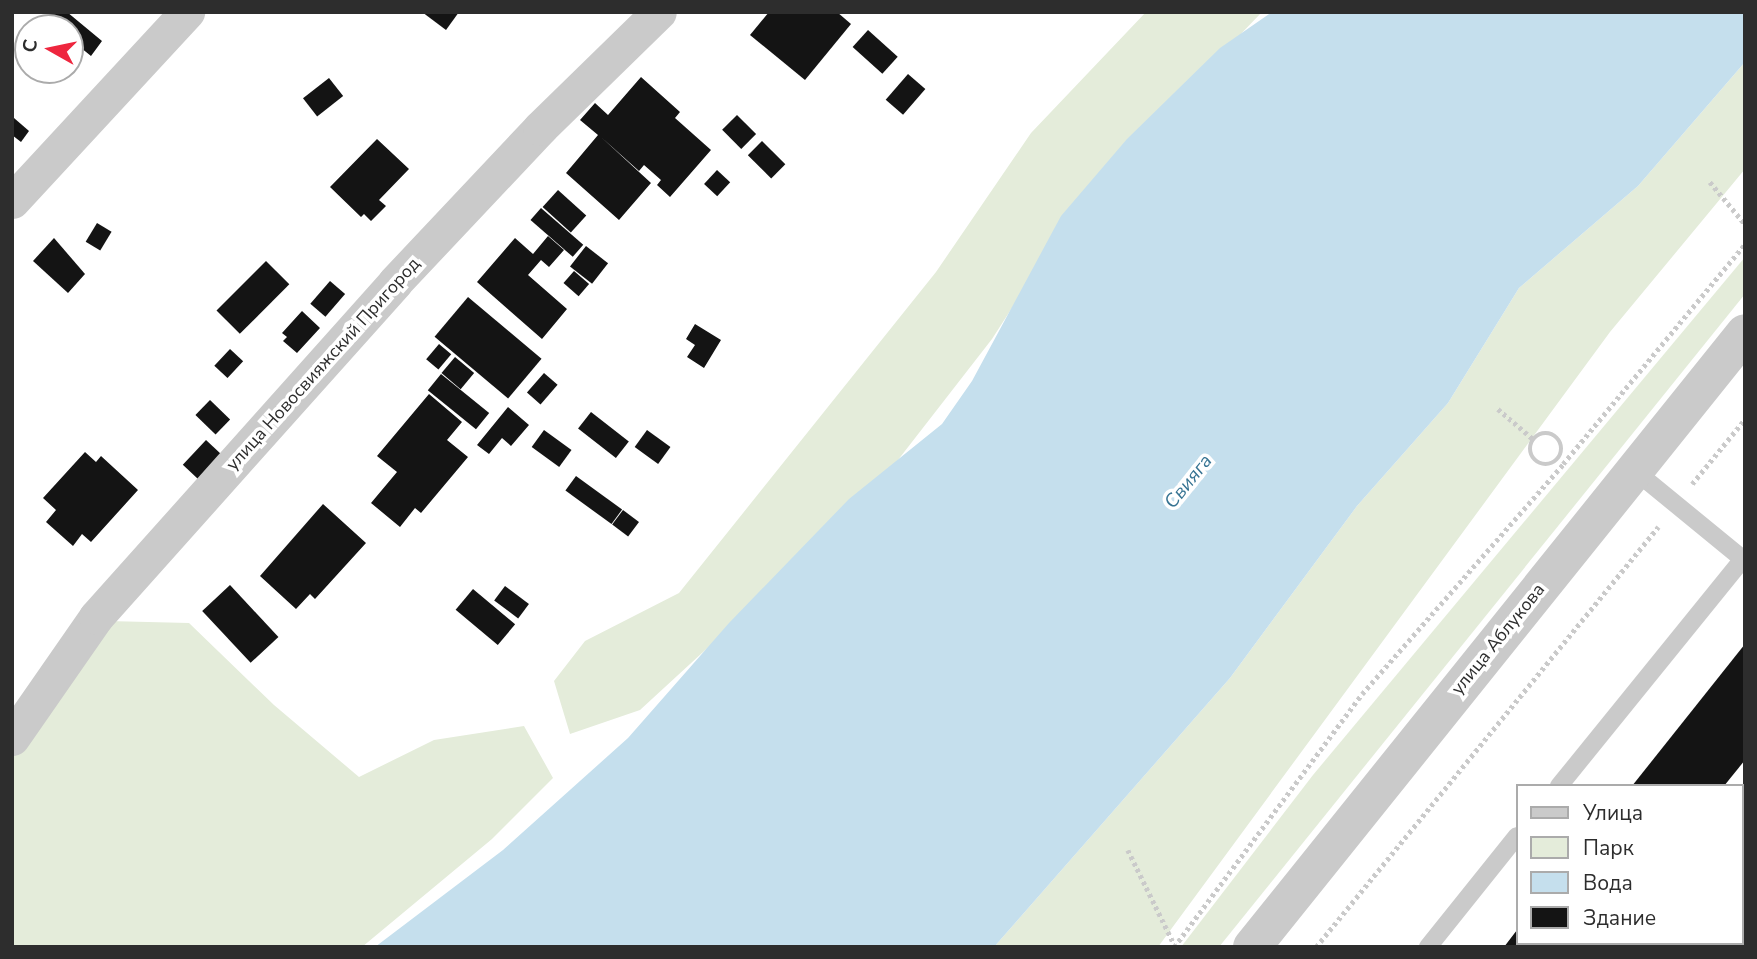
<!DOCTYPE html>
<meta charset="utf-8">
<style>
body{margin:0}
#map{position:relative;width:1757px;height:959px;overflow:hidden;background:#fff;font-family:"Nunito Sans",sans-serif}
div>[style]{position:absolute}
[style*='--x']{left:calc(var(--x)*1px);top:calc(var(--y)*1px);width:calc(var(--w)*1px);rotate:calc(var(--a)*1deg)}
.green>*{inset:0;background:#e4ecda}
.water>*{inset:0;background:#c5dfed}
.building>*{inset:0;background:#141414;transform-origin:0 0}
.path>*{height:4.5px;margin-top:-2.25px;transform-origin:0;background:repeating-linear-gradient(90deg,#cacaca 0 3.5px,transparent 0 7px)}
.path>.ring{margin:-2.25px;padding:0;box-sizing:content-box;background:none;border:4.5px solid #cacaca;border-radius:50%}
.service>*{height:18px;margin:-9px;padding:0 9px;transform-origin:9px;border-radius:9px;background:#cacaca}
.minor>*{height:35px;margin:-17.5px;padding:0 17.5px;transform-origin:17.5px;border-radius:17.5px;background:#cacaca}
.tertiary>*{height:38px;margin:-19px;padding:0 19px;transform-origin:19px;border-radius:19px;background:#cacaca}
span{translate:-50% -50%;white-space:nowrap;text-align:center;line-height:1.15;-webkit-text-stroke:7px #fff;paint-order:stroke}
.street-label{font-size:18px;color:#2d2d2d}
.water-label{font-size:19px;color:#377493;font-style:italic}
.frame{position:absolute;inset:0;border:14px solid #2d2d2d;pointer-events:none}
.legend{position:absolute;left:1516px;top:784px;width:228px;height:161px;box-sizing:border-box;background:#fff;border:2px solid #ababab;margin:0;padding:9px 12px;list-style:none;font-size:21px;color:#2d2d2d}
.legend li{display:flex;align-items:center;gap:14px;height:35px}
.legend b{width:35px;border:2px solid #ababab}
.north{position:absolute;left:14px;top:14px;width:70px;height:70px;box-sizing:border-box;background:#fff;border:2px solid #ababab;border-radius:50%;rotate:279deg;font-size:19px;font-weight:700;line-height:28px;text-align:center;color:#2d2d2d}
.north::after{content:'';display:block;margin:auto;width:24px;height:32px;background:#ee263e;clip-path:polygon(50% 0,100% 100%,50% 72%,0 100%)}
</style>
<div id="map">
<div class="green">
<i style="clip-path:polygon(1146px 12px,1262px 12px,1081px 200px,992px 339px,863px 505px,640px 710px,570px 734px,554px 681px,585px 641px,679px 593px,936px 272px,1031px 133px)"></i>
<i style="clip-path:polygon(1745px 62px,1745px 169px,1610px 332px,1158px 947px,994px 947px,1230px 678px,1357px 506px,1448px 403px,1519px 288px,1638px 186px)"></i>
<i style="clip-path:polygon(1745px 257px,1745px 294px,1219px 947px,1181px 947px,1313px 775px)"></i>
<i style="clip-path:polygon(107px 621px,189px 623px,274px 705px,359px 777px,434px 740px,524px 726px,553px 778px,492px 839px,362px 947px,12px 947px,12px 749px)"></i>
</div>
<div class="water">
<i style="clip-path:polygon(1272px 12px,1745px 12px,1745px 62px,1638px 186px,1519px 288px,1448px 403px,1357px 506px,1230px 678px,994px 947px,375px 947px,503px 850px,628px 738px,729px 623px,849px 499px,942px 424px,972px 381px,1061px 216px,1127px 139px,1220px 48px)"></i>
</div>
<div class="building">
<i style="clip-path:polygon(51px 12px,67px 12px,102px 41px,91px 56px,70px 39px,70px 28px,56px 28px,45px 19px)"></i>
<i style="clip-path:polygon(422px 12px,459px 12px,446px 30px)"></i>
<i style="clip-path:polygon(769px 12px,837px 12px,851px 24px,805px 80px,750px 35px)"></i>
<i style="left:868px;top:30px;width:40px;height:23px;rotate:42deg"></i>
<i style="left:908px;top:74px;width:23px;height:34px;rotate:41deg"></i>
<i style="clip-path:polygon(641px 77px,680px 112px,675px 118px,711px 150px,670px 197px,657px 185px,661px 180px,644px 165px,639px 171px,601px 137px,651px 183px,619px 220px,566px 173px,598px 135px,580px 120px,595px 103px,608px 115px)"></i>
<i style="left:329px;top:78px;width:23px;height:33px;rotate:52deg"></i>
<i style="left:737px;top:115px;width:27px;height:21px;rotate:45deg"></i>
<i style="clip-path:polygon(14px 118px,29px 131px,21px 142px,12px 135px)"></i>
<i style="clip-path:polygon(377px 139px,409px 169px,379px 200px,386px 206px,371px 221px,364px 214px,361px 217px,330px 187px)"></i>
<i style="left:762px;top:141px;width:33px;height:20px;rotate:45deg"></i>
<i style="left:717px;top:170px;width:18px;height:19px;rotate:43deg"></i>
<i style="left:558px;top:190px;width:38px;height:23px;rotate:42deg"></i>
<i style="left:541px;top:208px;width:56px;height:16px;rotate:41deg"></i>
<i style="left:97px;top:223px;width:17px;height:22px;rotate:31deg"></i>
<i style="clip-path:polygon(548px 236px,564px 250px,549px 267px,541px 260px,528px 275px,567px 309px,542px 339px,477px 282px,515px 238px,533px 254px)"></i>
<i style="clip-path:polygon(54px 238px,85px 274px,68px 293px,33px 261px)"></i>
<i style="left:586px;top:246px;width:28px;height:26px;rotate:38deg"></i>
<i style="left:266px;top:261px;width:33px;height:70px;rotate:45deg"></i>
<i style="left:574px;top:271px;width:20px;height:16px;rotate:41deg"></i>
<i style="left:330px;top:281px;width:20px;height:30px;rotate:41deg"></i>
<i style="left:468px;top:297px;width:96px;height:52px;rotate:40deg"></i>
<i style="clip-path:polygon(302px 311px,320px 328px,297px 353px,283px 341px,287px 337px,282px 333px)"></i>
<i style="clip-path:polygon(695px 324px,721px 340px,704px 368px,687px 357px,695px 345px,686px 339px)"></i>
<i style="left:439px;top:344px;width:16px;height:20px;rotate:40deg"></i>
<i style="left:230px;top:349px;width:18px;height:23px;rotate:43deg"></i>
<i style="left:455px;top:357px;width:25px;height:21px;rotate:40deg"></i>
<i style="left:544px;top:373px;width:18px;height:26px;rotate:41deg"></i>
<i style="left:441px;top:374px;width:62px;height:21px;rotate:39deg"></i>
<i style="clip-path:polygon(429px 394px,462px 422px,447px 440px,468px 457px,421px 513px,415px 508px,400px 527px,371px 503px,397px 472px,377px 456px)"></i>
<i style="left:210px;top:400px;width:28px;height:21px;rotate:44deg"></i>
<i style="clip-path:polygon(508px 407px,529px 425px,511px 446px,502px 438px,489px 454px,477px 445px)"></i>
<i style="left:591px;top:412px;width:48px;height:21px;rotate:38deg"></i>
<i style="left:544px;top:430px;width:34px;height:21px;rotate:36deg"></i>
<i style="left:647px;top:430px;width:29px;height:21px;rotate:36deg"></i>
<i style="left:206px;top:440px;width:23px;height:34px;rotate:43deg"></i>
<i style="clip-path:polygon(85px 452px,96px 462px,101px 456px,138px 490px,91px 542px,82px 534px,73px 546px,46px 522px,56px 510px,43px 498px)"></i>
<i style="left:576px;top:476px;width:57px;height:18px;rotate:36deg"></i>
<i style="clip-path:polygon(323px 504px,366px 543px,315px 599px,310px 594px,296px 609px,260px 576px)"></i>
<i style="left:623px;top:510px;width:20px;height:18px;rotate:37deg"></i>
<i style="left:230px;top:585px;width:71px;height:38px;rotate:47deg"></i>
<i style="left:505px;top:586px;width:30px;height:18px;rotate:37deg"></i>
<i style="left:473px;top:589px;width:55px;height:27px;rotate:40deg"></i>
<i style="clip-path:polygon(1745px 644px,1745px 760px,1724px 786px,1632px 786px)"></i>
<i style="clip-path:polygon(1517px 930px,1517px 943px,1599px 943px,1504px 947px)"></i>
</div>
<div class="path">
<i style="--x:1710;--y:182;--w:55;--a:50.2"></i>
<i style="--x:1498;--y:409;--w:46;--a:40.6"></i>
<i class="ring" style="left:1530px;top:433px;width:27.5px;height:27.5px"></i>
<i style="--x:1692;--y:484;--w:84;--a:-50.8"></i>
<i style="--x:1128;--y:850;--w:107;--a:63.9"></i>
<i style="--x:1174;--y:947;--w:315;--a:-53.4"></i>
<i style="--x:1362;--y:694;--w:305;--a:-48.8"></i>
<i style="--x:1563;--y:464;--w:286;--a:-50.4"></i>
<i style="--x:1316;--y:947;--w:542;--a:-50.84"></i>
</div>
<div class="service">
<i style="--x:1634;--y:470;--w:144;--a:39.3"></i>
<i style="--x:1559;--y:786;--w:292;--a:-51"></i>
<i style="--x:1703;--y:943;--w:6;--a:45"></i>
<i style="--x:1428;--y:947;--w:142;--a:-51.3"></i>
</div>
<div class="minor">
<i style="--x:12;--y:201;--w:258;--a:-47.2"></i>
<i style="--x:12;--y:738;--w:147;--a:-55.2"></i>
<i style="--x:96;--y:617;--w:449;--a:-48.2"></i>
<i style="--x:395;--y:282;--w:212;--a:-46.7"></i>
<i style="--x:540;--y:128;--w:166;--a:-44.3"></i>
</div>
<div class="tertiary">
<i style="--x:1252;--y:947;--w:787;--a:-51.24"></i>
</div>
<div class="street-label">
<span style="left:323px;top:364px;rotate:-48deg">улица Новосвияжский Пригород</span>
<span style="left:1498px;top:639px;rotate:-51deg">улица Аблукова</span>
</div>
<div class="water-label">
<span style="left:1189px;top:482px;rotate:-51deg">Свияга</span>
</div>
<div class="frame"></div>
<ul class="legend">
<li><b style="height:9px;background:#cacaca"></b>Улица</li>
<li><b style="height:19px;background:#e4ecda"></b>Парк</li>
<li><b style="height:19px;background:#c5dfed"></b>Вода</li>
<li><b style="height:19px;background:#141414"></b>Здание</li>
</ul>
<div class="north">С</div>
</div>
